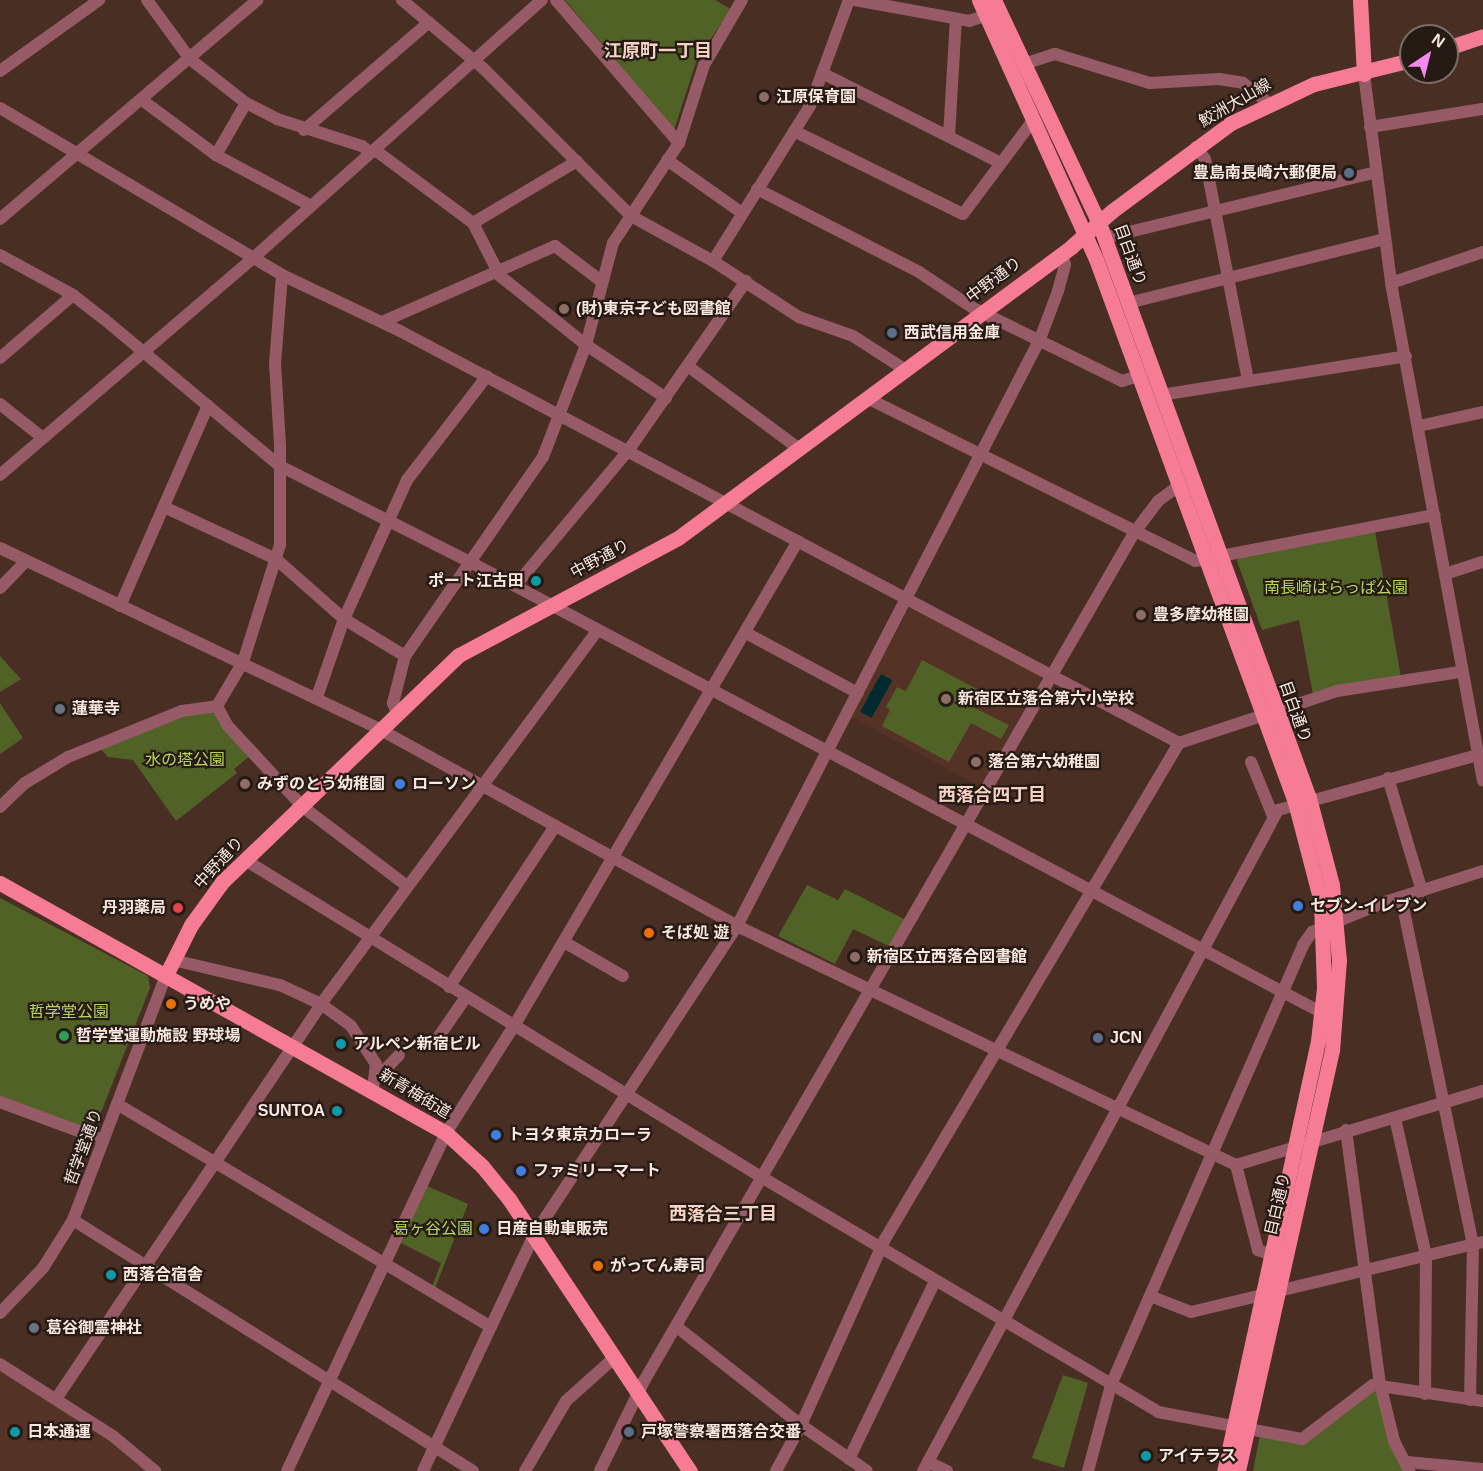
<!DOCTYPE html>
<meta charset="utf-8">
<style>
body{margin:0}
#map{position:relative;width:1483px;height:1471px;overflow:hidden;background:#492e24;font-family:Helvetica,"Noto Sans JP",sans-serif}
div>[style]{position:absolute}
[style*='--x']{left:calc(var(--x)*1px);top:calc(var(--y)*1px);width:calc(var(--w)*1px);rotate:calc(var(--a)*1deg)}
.built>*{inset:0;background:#543225}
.green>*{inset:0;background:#516227}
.water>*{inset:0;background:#002a30;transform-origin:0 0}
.minor>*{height:12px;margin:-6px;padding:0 6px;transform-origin:6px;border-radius:6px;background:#975b67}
.major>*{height:15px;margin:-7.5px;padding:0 7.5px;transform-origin:7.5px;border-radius:7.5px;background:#f67c96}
.dots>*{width:16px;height:16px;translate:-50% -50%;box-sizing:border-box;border:3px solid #261a15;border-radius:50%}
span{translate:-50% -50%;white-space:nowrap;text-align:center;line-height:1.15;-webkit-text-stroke:4.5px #261a15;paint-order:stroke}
.poi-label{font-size:16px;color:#f8e6df;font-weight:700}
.left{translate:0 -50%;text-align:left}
.right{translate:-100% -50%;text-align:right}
.street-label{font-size:16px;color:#f8e6df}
.park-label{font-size:16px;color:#b5d663}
.neighbourhood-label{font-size:18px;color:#f6d2c5;font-weight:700}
.north{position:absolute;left:1399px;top:24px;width:60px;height:60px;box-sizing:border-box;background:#261a15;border:2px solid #7a6c66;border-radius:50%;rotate:35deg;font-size:16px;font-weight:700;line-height:24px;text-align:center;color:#f8e6df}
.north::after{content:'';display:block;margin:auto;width:21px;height:27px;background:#f38af1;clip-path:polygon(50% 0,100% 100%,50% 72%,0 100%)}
</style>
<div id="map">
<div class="built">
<i style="clip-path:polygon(910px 606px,1040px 676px,1042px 681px,981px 787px,851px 717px)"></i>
<i style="clip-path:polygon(0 1369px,108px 1438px,146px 1471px,0 1471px)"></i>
</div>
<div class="green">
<i style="clip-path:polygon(565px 0,715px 0,731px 9px,697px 59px,674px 130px)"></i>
<i style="clip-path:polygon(1375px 531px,1401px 677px,1313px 695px,1299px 620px,1262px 630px,1237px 561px,1238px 556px)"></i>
<i style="clip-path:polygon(0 656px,21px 679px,0 692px)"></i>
<i style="clip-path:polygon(922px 660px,977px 689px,969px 705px,1009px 725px,1001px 739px,971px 723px,949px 762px,882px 726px,890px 710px,886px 707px,897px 687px,906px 691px)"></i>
<i style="clip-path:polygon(0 703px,23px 738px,0 754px)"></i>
<i style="clip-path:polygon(215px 710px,251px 755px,234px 769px,237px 773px,176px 821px,133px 760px,108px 757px,100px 748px,186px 713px)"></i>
<i style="clip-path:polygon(807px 885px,838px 900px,845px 889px,906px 920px,891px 947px,853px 929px,835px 964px,778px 936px)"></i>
<i style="clip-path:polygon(0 898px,148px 976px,150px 988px,100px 1115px,90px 1131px,0 1099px)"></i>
<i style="clip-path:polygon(427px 1186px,468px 1204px,435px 1288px,432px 1287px,441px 1263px,401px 1243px)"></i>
<i style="clip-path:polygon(1063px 1375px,1088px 1383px,1064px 1468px,1032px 1458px)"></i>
<i style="clip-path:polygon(1374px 1388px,1407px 1471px,1253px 1471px,1260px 1435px,1304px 1442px)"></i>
</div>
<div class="water">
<i style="left:881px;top:674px;width:13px;height:43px;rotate:29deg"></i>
</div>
<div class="minor">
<i style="--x:147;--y:0;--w:73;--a:53.9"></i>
<i style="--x:190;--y:59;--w:71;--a:38.2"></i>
<i style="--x:246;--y:103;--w:35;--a:27"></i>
<i style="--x:277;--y:119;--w:89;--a:17.6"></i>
<i style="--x:362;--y:146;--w:11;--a:38"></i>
<i style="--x:402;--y:0;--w:107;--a:40.1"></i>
<i style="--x:484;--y:69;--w:208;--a:45"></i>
<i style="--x:631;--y:216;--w:94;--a:28.8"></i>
<i style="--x:713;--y:261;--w:103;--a:33.1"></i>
<i style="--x:799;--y:317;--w:57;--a:19.4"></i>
<i style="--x:853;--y:336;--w:61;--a:32.9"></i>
<i style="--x:556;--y:0;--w:189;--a:49.3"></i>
<i style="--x:855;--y:0;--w:116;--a:10.4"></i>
<i style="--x:969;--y:21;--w:25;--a:-18"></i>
<i style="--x:1024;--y:64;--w:33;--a:-18"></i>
<i style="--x:1055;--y:54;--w:99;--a:17"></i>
<i style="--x:1150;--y:83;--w:69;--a:-3.3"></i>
<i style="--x:1219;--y:79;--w:24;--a:9"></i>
<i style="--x:1243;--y:83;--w:33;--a:38"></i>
<i style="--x:0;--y:71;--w:122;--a:-35.6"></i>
<i style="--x:822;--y:73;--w:200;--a:26.7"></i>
<i style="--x:1364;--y:74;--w:211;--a:82.6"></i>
<i style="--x:1391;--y:283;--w:506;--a:79.53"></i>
<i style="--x:142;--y:100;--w:92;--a:36.6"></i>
<i style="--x:216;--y:155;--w:108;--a:28.2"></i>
<i style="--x:0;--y:108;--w:328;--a:30.6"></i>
<i style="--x:282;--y:275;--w:131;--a:25.4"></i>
<i style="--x:400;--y:331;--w:881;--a:27.87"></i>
<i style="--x:1179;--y:743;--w:166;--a:-18.2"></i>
<i style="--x:1337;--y:691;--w:124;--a:-8.8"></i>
<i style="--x:1370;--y:127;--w:114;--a:-9.1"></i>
<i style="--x:304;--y:130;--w:165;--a:-40.8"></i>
<i style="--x:794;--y:131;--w:188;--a:26.2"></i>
<i style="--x:963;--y:214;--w:119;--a:-53.2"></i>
<i style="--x:949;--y:136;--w:117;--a:-86.6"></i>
<i style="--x:1196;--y:147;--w:15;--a:53"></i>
<i style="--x:1205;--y:159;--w:226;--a:79"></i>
<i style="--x:375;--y:150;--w:122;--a:36.7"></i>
<i style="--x:473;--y:223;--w:59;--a:63"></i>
<i style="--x:500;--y:276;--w:110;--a:38.7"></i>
<i style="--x:586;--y:345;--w:96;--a:33.5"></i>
<i style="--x:216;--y:155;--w:60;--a:-60"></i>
<i style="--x:667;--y:160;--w:92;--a:35.2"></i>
<i style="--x:757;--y:189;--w:182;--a:27.1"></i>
<i style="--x:919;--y:272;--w:65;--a:33.7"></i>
<i style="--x:973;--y:308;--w:166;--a:26.1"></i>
<i style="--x:1122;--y:381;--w:17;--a:-17"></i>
<i style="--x:0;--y:219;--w:338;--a:-40.4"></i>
<i style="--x:473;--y:223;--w:121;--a:-30.8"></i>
<i style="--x:1104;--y:238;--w:280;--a:-13.6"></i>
<i style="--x:0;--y:255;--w:83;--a:28.7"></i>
<i style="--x:73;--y:295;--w:39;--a:38"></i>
<i style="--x:104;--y:319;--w:229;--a:39.9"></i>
<i style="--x:280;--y:466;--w:213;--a:26.8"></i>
<i style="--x:470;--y:562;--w:971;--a:27.88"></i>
<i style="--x:713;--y:261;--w:183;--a:-58"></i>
<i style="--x:810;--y:106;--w:113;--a:-69.8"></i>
<i style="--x:1391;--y:283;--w:97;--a:-18.6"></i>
<i style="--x:1128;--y:303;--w:264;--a:-14"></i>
<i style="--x:382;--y:322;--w:189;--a:-23.7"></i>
<i style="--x:555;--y:246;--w:58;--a:37.3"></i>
<i style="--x:0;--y:358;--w:96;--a:-40.8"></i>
<i style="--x:689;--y:367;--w:136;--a:36.6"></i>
<i style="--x:1161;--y:395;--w:248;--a:-9"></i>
<i style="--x:867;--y:398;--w:366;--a:26.4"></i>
<i style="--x:1195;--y:561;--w:244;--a:-10.9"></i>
<i style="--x:0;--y:404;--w:55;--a:38.3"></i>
<i style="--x:1419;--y:426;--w:66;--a:-12.3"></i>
<i style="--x:0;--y:475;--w:332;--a:-40.6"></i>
<i style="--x:252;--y:259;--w:389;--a:-41.8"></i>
<i style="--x:164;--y:507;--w:123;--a:24.9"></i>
<i style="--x:276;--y:559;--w:91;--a:41.4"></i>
<i style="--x:344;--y:619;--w:71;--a:31.2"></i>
<i style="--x:0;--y:548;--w:422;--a:25.5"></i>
<i style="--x:381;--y:730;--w:406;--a:28.8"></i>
<i style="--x:737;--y:926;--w:553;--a:25.59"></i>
<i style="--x:1236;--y:1165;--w:258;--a:-16.7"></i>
<i style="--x:1445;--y:574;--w:40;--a:-18"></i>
<i style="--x:515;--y:586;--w:176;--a:-50.1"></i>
<i style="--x:628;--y:451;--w:207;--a:-55.2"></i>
<i style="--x:0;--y:588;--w:36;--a:-46"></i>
<i style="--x:120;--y:606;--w:219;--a:-66.3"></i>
<i style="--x:746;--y:633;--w:127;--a:28.2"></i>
<i style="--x:317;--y:697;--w:83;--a:-70.9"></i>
<i style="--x:344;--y:619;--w:153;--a:-65.6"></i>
<i style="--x:407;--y:480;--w:131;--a:-52.4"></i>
<i style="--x:217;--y:706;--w:51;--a:-59.4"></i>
<i style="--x:243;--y:662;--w:123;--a:-72.5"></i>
<i style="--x:280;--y:545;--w:100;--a:-90"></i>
<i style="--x:280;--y:445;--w:81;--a:-93.5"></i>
<i style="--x:275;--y:364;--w:89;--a:-85.5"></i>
<i style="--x:217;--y:706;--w:21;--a:62"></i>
<i style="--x:227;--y:725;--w:112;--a:47.2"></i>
<i style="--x:303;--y:807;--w:131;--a:37.2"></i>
<i style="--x:398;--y:715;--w:13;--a:-113"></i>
<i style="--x:393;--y:703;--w:49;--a:-75.7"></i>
<i style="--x:405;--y:656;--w:242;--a:-55.3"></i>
<i style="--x:543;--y:457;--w:120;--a:-69"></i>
<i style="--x:586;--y:345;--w:106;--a:-75.2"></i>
<i style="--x:613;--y:243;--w:120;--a:-56.6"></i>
<i style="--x:679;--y:143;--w:82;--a:-72.2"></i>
<i style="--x:704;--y:65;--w:75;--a:-59.7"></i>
<i style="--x:1251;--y:762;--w:58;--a:67.8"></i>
<i style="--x:1388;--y:778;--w:118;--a:73.3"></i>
<i style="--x:0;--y:807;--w:35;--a:-44"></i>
<i style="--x:25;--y:783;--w:50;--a:-31.2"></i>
<i style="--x:68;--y:757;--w:123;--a:-22"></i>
<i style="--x:182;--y:711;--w:35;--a:-8"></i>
<i style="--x:245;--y:860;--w:608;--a:31.55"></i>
<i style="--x:763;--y:1178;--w:459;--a:30.6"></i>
<i style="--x:1158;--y:1412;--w:147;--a:10.6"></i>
<i style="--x:1302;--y:1439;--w:89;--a:-37.3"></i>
<i style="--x:1373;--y:1385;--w:111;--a:8.3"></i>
<i style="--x:1401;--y:897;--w:355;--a:78.3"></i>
<i style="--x:1473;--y:1245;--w:155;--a:91.1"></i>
<i style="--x:564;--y:942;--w:68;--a:30"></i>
<i style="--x:173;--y:960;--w:110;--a:13.2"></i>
<i style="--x:280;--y:985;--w:45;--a:24.9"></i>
<i style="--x:321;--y:1004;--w:37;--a:36"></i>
<i style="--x:351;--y:1026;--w:45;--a:56.7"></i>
<i style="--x:376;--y:1064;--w:26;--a:97"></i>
<i style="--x:449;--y:987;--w:193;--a:-56.6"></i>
<i style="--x:435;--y:1042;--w:55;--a:-55.4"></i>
<i style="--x:378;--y:1077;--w:30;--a:-46"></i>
<i style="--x:0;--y:1102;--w:110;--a:20.3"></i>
<i style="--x:117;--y:1104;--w:435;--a:30.8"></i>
<i style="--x:1395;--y:1118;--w:141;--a:77.3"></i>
<i style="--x:1426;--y:1256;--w:138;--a:90.4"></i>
<i style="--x:1346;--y:1130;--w:256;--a:82.4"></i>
<i style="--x:1380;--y:1384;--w:59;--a:76.2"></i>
<i style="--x:1394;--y:1441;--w:34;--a:63"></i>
<i style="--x:1236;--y:1165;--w:88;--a:75.5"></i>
<i style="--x:1258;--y:1250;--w:14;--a:21"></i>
<i style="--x:73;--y:1220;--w:472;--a:32.1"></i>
<i style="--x:1150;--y:1296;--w:44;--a:21.3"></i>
<i style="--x:1191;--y:1312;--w:300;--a:-13.5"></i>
<i style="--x:0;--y:1313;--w:62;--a:-46.3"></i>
<i style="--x:43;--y:1268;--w:57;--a:-58"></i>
<i style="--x:73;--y:1220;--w:264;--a:-69.2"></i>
<i style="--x:677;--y:1327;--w:158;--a:38.3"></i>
<i style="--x:801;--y:1425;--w:80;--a:34.9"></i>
<i style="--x:0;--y:1364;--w:134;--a:32.5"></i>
<i style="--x:113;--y:1436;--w:55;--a:39.8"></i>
<i style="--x:56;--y:1399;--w:476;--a:-56.1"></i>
<i style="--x:321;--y:1004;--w:465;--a:-53.5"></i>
<i style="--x:849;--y:1459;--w:198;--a:-64.2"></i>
<i style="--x:928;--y:1462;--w:21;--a:25"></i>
<i style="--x:1407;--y:1462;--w:76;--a:5.3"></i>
<i style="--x:287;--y:1471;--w:374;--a:-64.8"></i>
<i style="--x:446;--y:1133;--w:127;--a:-57.6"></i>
<i style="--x:514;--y:1026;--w:562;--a:-59.65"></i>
<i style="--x:423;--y:1471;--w:261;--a:-64.8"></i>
<i style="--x:534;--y:1235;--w:370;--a:-56.7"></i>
<i style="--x:737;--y:926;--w:661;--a:-62.7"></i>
<i style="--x:1040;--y:339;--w:51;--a:-69.4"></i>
<i style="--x:1058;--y:291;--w:27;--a:-75"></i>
<i style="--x:1065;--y:265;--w:12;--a:-104"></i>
<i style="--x:525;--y:1471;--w:81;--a:-59.6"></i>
<i style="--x:566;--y:1401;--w:64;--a:-41.9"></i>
<i style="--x:600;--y:1471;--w:100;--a:-63.9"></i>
<i style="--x:644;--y:1381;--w:979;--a:-59.98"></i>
<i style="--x:1134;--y:533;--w:40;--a:-53"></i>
<i style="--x:1158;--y:501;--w:26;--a:-36"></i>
<i style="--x:776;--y:1471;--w:52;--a:-61.5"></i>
<i style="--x:801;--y:1425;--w:204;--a:-65.7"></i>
<i style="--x:885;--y:1239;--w:577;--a:-59.34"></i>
<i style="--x:923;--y:1471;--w:750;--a:-61.76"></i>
<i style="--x:1278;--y:810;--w:206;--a:-15.4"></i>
<i style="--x:1088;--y:1471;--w:89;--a:-75"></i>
<i style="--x:1111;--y:1385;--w:480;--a:-66.4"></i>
<i style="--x:1303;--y:945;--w:16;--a:-55"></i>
<i style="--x:1312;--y:932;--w:79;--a:-22.3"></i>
<i style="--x:1385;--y:902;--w:103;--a:-17.6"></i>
</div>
<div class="major">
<i style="--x:979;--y:0;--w:284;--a:65.7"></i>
<i style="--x:1096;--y:259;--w:578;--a:69.87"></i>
<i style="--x:1295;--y:802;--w:103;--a:75.4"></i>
<i style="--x:1321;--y:902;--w:86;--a:88"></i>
<i style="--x:1324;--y:988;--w:53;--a:96.5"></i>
<i style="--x:1318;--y:1041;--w:440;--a:102.3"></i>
<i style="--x:994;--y:0;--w:246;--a:64.8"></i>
<i style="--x:1099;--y:223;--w:612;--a:69.94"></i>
<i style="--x:1309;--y:798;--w:90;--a:75.2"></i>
<i style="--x:1332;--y:885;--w:75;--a:84.7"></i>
<i style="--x:1339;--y:960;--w:90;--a:94.4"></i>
<i style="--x:1332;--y:1050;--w:431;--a:102.6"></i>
<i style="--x:1360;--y:0;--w:74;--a:86.9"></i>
<i style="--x:1447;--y:48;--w:38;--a:-18"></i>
<i style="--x:0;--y:883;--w:511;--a:29.27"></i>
<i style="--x:446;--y:1133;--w:49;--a:42.5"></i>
<i style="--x:482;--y:1166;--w:43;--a:50.7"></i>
<i style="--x:509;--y:1199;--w:327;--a:56.4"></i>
<i style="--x:167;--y:973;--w:54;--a:-63.4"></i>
<i style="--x:191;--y:925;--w:53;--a:-54.2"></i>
<i style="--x:222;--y:882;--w:328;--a:-43.8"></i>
<i style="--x:459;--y:655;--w:248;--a:-28.1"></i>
<i style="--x:678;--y:538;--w:490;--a:-36.5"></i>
<i style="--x:1072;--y:246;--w:53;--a:-41.2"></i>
<i style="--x:1112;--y:211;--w:148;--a:-36.5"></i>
<i style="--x:1231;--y:123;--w:92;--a:-25.2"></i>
<i style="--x:1314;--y:84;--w:100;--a:-13.9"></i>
</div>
<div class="dots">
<i style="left:764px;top:97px;background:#8d6e63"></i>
<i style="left:1349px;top:173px;background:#5c6f8a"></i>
<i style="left:564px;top:309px;background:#8d6e63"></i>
<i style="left:892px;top:333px;background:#5c6f8a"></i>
<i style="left:536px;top:581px;background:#0f9aa8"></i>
<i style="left:1141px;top:615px;background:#8d6e63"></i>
<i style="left:946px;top:699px;background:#8d6e63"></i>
<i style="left:60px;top:709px;background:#6b7280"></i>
<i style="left:976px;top:762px;background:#8d6e63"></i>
<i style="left:245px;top:784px;background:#8d6e63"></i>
<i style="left:400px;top:784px;background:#3f7fe0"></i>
<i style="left:1298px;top:906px;background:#3f7fe0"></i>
<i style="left:178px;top:908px;background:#e0444e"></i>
<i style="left:649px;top:933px;background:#e8710a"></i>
<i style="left:855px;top:957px;background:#8d6e63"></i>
<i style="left:171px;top:1004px;background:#e8710a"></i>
<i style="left:64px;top:1036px;background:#2e9e5b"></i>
<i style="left:1098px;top:1038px;background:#5c6f8a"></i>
<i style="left:341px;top:1044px;background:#0f9aa8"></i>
<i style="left:337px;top:1111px;background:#0f9aa8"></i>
<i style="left:496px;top:1135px;background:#3f7fe0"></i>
<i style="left:521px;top:1171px;background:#3f7fe0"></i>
<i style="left:484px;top:1229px;background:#3f7fe0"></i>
<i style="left:598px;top:1266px;background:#e8710a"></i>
<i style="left:111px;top:1275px;background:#0f9aa8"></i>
<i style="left:34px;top:1328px;background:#6b7280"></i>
<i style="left:15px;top:1432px;background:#0f9aa8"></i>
<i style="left:629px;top:1432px;background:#5c6f8a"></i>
<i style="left:1146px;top:1456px;background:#0f9aa8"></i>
</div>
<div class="poi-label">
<span class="left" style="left:776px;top:97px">江原保育園</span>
<span class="right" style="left:1337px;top:173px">豊島南長崎六郵便局</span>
<span class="left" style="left:576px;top:309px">(財)東京子ども図書館</span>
<span class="left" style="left:904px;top:333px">西武信用金庫</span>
<span class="right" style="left:524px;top:581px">ポート江古田</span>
<span class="left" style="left:1153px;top:615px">豊多摩幼稚園</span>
<span class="left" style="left:958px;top:699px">新宿区立落合第六小学校</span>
<span class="left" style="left:72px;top:709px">蓮華寺</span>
<span class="left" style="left:988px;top:762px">落合第六幼稚園</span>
<span class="left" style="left:257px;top:784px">みずのとう幼稚園</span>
<span class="left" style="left:412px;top:784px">ローソン</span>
<span class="left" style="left:1310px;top:906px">セブン-イレブン</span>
<span class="right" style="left:166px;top:908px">丹羽薬局</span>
<span class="left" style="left:661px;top:933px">そば処 遊</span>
<span class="left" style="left:867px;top:957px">新宿区立西落合図書館</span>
<span class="left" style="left:183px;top:1004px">うめや</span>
<span class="left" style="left:76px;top:1036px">哲学堂運動施設 野球場</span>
<span class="left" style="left:1110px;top:1038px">JCN</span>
<span class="left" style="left:353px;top:1044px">アルペン新宿ビル</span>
<span class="right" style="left:325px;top:1111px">SUNTOA</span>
<span class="left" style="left:508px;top:1135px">トヨタ東京カローラ</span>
<span class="left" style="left:533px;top:1171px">ファミリーマート</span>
<span class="left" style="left:496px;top:1229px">日産自動車販売</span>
<span class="left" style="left:610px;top:1266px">がってん寿司</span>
<span class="left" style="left:123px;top:1275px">西落合宿舎</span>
<span class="left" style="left:46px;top:1328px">葛谷御霊神社</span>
<span class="left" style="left:27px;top:1432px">日本通運</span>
<span class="left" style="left:641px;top:1432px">戸塚警察署西落合交番</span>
<span class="left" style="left:1158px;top:1456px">アイテラス</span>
</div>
<div class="street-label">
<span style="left:1235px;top:103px;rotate:-30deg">鮫洲大山線</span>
<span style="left:1130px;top:255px;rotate:70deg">目白通り</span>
<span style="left:994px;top:280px;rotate:-37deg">中野通り</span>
<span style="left:600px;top:559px;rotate:-28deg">中野通り</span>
<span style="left:1295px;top:712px;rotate:70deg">目白通り</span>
<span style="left:219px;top:863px;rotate:-47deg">中野通り</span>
<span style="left:415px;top:1094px;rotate:31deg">新青梅街道</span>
<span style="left:84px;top:1147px;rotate:-70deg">哲学堂通り</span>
<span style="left:1278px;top:1204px;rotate:-77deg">目白通り</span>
</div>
<div class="park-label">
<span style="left:1336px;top:588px">南長崎はらっぱ公園</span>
<span style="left:185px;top:760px">水の塔公園</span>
<span style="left:69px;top:1012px">哲学堂公園</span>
<span style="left:433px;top:1229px">葛ヶ谷公園</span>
</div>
<div class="neighbourhood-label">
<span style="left:658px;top:51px">江原町一丁目</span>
<span style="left:992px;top:795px">西落合四丁目</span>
<span style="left:723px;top:1214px">西落合三丁目</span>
</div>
<div class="north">N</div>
</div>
